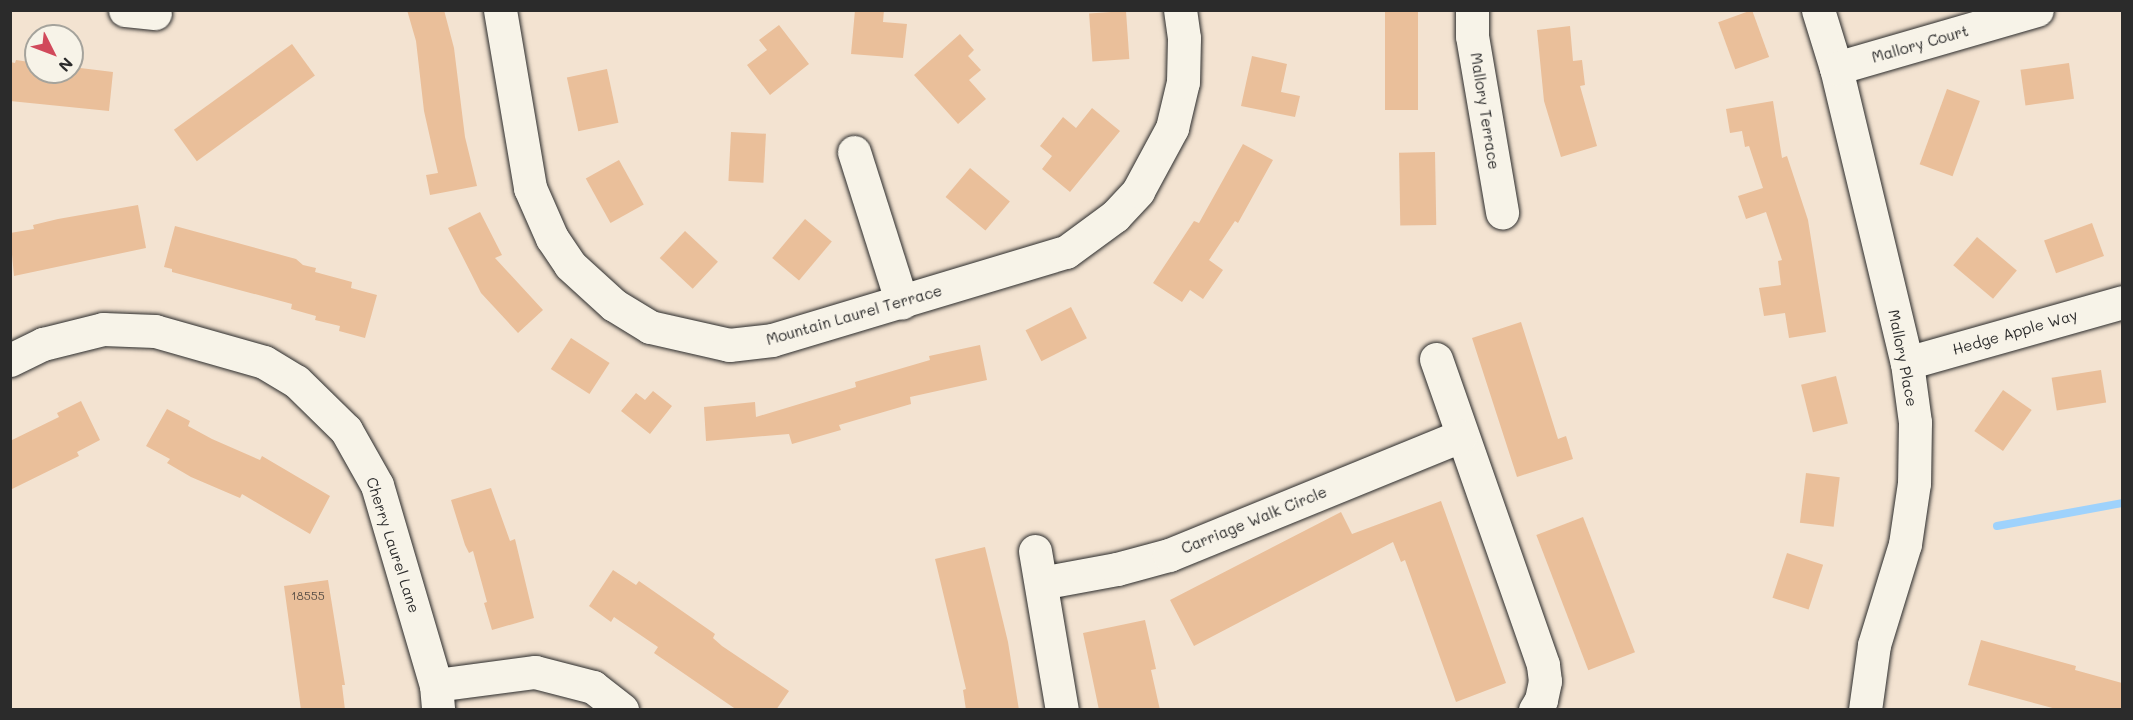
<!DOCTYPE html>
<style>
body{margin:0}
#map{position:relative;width:2133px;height:720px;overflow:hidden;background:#f3e3d1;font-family:Mali,sans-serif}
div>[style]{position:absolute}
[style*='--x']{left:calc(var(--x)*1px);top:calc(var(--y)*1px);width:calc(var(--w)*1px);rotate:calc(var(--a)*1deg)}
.stream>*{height:8px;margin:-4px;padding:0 4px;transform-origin:4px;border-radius:4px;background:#9ed2fc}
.building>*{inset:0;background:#eabf9a;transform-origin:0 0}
.roads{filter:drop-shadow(0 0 2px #2b2b2b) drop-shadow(0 0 2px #2b2b2b)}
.minor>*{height:33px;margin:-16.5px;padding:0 16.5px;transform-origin:16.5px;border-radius:16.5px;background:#f7f3e8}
span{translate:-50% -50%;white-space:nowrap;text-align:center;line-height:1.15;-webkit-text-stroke:5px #f7f3e8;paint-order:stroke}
.number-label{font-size:12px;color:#5b5047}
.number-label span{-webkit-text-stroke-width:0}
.street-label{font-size:15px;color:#2b2b2b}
.frame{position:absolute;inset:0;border:12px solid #2b2b2b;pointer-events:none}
.north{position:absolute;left:24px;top:24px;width:60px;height:60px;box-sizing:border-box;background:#f7f3e8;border:2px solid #a5a39c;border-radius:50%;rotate:132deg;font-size:16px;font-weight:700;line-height:24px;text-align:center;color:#2b2b2b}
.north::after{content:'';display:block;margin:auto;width:21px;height:27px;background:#d1495b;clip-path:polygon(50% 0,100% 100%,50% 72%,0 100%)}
</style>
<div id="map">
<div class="stream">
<i style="--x:1997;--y:526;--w:127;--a:-10.4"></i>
</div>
<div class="building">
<i style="clip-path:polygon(407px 10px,444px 10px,454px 48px,465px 137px,477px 186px,430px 195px,426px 175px,438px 173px,424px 111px,416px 41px)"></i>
<i style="clip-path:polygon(855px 10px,884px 10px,883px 22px,907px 24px,903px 58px,851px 54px)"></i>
<i style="left:1385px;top:10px;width:33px;height:100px"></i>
<i style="left:1752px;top:10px;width:50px;height:36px;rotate:70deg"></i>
<i style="left:1126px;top:11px;width:48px;height:37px;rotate:86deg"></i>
<i style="clip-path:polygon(779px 25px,809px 64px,770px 95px,747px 65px,767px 50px,759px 40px)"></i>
<i style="clip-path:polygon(1570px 26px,1573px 61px,1582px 60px,1585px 85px,1580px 86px,1597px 146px,1561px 157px,1544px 101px,1537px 30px)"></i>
<i style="clip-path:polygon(960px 34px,974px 50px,968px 56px,981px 70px,969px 80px,986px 99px,958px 124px,914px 75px)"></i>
<i style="left:292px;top:44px;width:39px;height:146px;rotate:54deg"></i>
<i style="clip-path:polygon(1252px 56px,1287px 64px,1281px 92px,1300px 96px,1295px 117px,1241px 106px)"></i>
<i style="clip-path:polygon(16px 60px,36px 63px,36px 72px,72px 72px,72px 67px,113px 72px,109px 111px,10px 101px,10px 62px,15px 63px)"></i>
<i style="left:2069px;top:63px;width:36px;height:49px;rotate:82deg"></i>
<i style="left:607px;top:69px;width:55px;height:41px;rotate:78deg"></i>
<i style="left:1947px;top:89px;width:35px;height:80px;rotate:20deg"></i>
<i style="clip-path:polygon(1773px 101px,1782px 158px,1787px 156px,1808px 220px,1826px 332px,1789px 338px,1785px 313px,1764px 316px,1759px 288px,1781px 285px,1778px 261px,1782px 260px,1766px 212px,1746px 219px,1738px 196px,1763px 188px,1749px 146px,1745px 147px,1742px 131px,1730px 133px,1726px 109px)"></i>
<i style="clip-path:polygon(1092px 108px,1120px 131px,1070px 192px,1042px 169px,1052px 156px,1040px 146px,1063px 117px,1076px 128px)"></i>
<i style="left:731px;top:132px;width:35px;height:49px;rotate:3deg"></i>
<i style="clip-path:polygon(1243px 144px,1273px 160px,1238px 223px,1235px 221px,1209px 260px,1223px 270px,1203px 299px,1190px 290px,1182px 302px,1153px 283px,1194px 221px,1199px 223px)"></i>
<i style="left:1435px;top:152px;width:73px;height:36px;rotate:89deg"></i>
<i style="left:619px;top:160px;width:51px;height:38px;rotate:61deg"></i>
<i style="left:970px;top:168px;width:52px;height:38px;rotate:40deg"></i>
<i style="clip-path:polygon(138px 205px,146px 248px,14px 276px,10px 233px,34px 229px,33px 225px,58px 219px)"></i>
<i style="clip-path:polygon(480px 212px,502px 255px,495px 258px,543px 310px,518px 333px,481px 293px,448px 228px)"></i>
<i style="left:805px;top:219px;width:35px;height:51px;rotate:40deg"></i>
<i style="left:2092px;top:223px;width:35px;height:51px;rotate:70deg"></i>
<i style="clip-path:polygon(175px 226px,296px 259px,303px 265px,316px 268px,315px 272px,352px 282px,351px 288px,377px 295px,365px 338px,339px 331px,340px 326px,315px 320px,316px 316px,291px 309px,292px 304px,172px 272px,172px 269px,164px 267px)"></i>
<i style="left:685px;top:231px;width:45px;height:37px;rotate:43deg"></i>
<i style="left:1977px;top:237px;width:52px;height:37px;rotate:40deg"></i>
<i style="left:1071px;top:307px;width:35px;height:51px;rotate:63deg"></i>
<i style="clip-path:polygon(1521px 322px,1558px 439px,1566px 436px,1573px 459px,1517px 477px,1472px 338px)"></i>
<i style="left:571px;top:338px;width:46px;height:37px;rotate:33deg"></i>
<i style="clip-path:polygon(980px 345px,987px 380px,910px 397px,911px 404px,839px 425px,841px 430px,792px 444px,789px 434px,706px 441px,704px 407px,755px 402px,756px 417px,856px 387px,855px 382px,930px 360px,929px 356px)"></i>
<i style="left:2101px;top:370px;width:33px;height:50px;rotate:81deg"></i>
<i style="left:1836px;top:376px;width:49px;height:36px;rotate:76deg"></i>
<i style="left:2003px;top:390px;width:35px;height:50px;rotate:35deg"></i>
<i style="clip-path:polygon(653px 391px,672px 406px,650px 434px,621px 411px,636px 393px,645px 400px)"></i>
<i style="clip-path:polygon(81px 401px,100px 440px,77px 452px,79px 456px,10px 490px,10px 441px,59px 417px,57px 413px)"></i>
<i style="clip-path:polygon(167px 409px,190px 421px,188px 426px,212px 439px,260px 460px,262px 456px,330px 496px,310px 534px,242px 494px,240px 498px,191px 477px,167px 463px,170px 459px,146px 446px)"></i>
<i style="left:1806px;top:473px;width:34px;height:50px;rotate:7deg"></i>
<i style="clip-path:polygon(491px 488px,510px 541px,515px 539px,534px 618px,492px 630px,484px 603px,487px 602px,473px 551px,469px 553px,465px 545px,451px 500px)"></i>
<i style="clip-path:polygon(1441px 501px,1506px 683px,1456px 702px,1405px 560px,1401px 562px,1393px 542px,1194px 646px,1170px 600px,1341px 512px,1352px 534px)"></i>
<i style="left:1583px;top:517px;width:145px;height:50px;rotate:69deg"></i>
<i style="clip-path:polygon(985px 547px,1008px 642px,1019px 710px,966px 710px,963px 690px,966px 689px,935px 559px)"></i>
<i style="left:1787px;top:553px;width:38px;height:47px;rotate:18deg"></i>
<i style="clip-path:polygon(613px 570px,636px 585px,639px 581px,682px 611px,715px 634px,713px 638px,722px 646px,789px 691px,776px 710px,737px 710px,654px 653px,658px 647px,614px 617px,611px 622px,589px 606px)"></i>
<i style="clip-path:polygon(328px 580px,345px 685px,342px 685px,345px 710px,301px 710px,284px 586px)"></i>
<i style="clip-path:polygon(1145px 620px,1156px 669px,1151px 670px,1160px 710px,1099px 710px,1083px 633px)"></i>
<i style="clip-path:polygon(1981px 640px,2076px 666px,2075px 670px,2122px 683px,2122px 710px,2060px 710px,1968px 685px)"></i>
</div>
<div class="roads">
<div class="minor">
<i style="--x:125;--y:10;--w:30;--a:6"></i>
<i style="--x:500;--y:10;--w:181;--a:80.4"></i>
<i style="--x:530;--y:188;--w:55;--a:66.3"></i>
<i style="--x:552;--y:238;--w:32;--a:56"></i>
<i style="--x:570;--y:265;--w:59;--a:42.3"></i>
<i style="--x:614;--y:305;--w:42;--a:31.4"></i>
<i style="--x:650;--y:327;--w:81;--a:12.8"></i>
<i style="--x:729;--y:345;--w:43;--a:-6.6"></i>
<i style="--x:772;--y:340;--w:307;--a:-16.7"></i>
<i style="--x:1066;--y:252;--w:61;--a:-36.3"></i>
<i style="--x:1115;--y:216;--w:34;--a:-47"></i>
<i style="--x:1138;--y:191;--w:72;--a:-61.6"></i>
<i style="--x:1172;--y:128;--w:47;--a:-76.6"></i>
<i style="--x:1183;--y:82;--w:44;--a:-88.7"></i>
<i style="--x:1184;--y:38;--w:28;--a:-98"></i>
<i style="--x:1472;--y:10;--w:26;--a:90"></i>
<i style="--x:1472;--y:36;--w:179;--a:80.3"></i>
<i style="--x:1818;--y:10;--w:61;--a:72.8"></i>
<i style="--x:1836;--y:68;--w:303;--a:76.5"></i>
<i style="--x:1907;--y:363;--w:60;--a:82.3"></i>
<i style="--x:1915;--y:422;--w:61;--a:90.9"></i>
<i style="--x:1914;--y:483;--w:62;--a:98.4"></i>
<i style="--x:1905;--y:544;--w:106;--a:107.1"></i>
<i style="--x:1874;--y:645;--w:66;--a:97.9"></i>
<i style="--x:1836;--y:68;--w:209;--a:-16.1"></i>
<i style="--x:854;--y:152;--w:158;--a:72.4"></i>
<i style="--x:1436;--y:359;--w:324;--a:70.7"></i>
<i style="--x:1543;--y:665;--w:16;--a:83"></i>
<i style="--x:1545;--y:681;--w:19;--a:102"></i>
<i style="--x:1541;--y:700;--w:12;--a:121"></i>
<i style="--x:10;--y:360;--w:37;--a:-26"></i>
<i style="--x:43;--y:344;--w:62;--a:-14"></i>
<i style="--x:103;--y:329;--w:52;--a:2.2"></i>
<i style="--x:155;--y:331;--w:113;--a:15.9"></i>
<i style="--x:264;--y:362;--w:37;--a:31"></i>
<i style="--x:296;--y:381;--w:70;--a:44.4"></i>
<i style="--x:346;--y:430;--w:63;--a:60.6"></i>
<i style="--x:377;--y:485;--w:209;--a:73.6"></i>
<i style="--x:436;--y:685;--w:25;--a:85"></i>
<i style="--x:1907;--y:363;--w:223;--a:-15.8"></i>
<i style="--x:1035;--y:551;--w:161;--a:80.4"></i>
<i style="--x:1041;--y:583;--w:77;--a:-10.4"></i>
<i style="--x:1117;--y:569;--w:54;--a:-15.1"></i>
<i style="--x:1169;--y:555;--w:315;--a:-22.2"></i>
<i style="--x:436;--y:685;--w:100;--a:-7.5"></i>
<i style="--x:535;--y:672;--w:60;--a:14.5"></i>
<i style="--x:593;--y:687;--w:37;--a:38"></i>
</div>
</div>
<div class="number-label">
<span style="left:308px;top:596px">18555</span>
</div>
<div class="street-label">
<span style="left:1920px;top:44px;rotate:-16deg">Mallory Court</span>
<span style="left:1485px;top:111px;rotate:81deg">Mallory Terrace</span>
<span style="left:854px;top:315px;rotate:-16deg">Mountain Laurel Terrace</span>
<span style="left:2015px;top:332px;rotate:-16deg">Hedge Apple Way</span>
<span style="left:1903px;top:358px;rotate:79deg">Mallory Place</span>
<span style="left:1254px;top:520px;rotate:-22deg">Carriage Walk Circle</span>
<span style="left:393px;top:545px;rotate:72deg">Cherry Laurel Lane</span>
</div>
<div class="frame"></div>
<div class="north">N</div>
</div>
